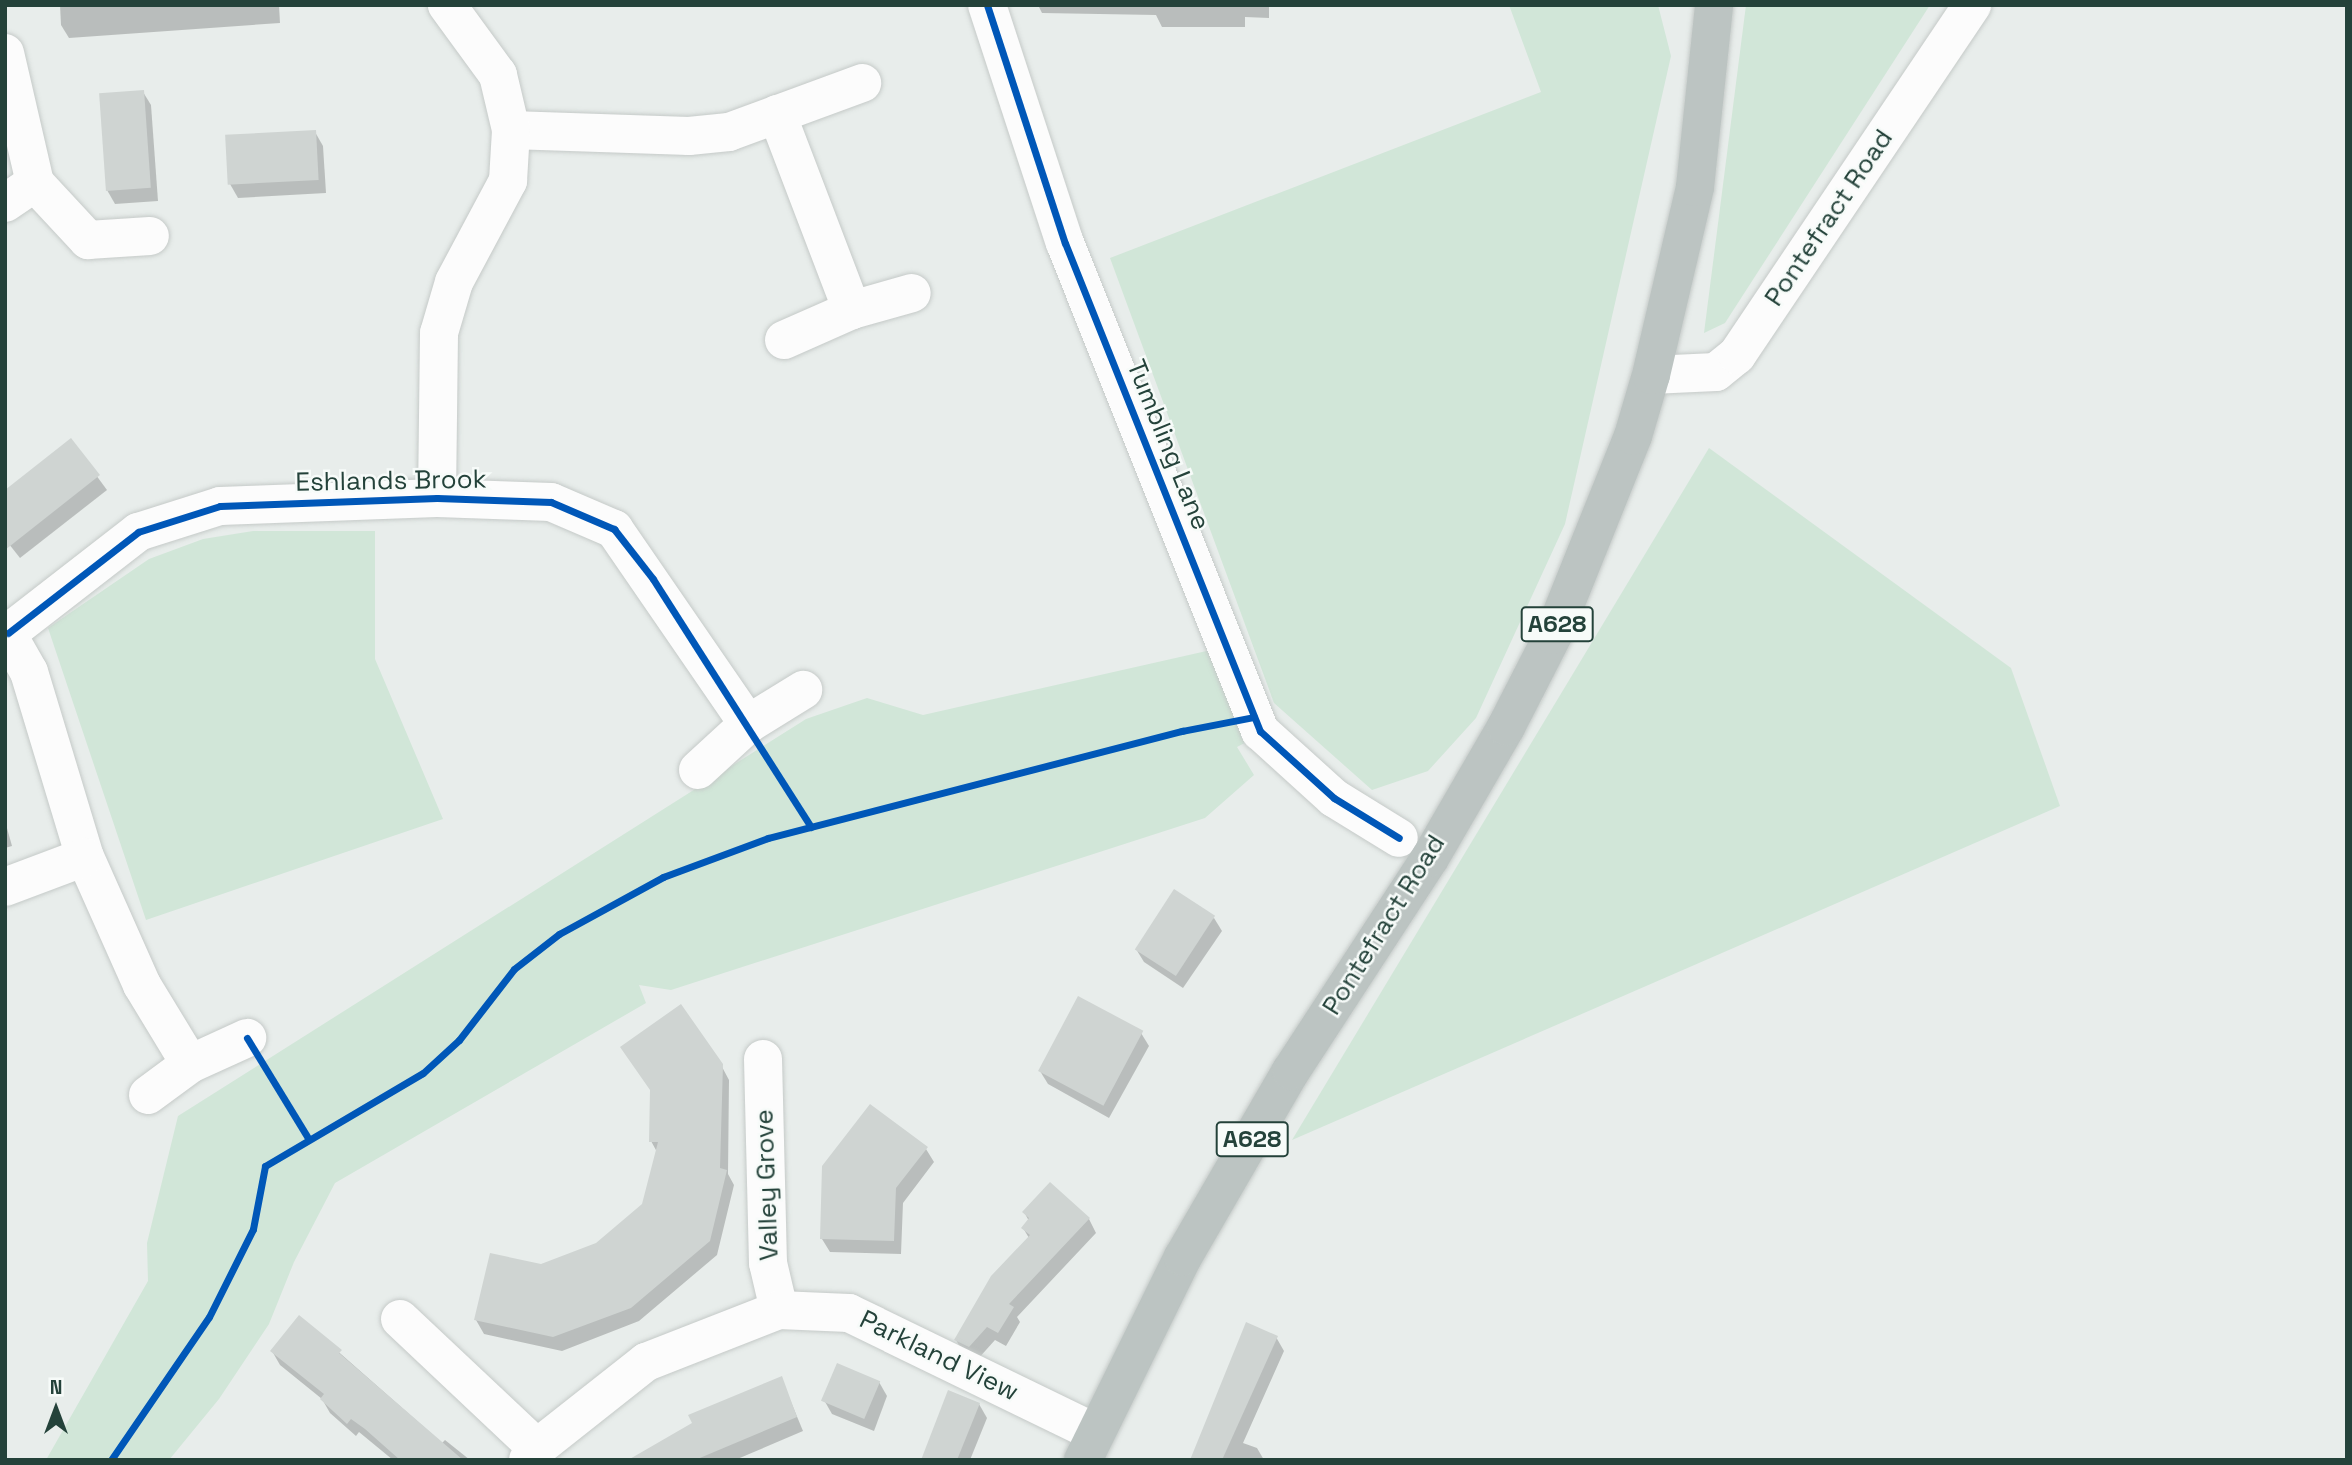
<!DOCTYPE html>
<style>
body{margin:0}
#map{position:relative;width:2352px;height:1465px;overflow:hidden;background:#e8edeb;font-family:"Space Grotesk",sans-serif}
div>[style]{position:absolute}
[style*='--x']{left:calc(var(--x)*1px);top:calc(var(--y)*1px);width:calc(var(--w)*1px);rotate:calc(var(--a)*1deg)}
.green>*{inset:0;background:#d1e6d8}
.shadow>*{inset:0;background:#0003}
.building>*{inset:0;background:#cfd4d2;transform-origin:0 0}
.roads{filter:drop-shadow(0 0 2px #c5cac8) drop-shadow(0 0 2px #c5cac8)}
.minor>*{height:38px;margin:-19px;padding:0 19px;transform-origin:19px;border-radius:19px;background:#fcfcfc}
.highway>*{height:38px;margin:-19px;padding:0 19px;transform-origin:19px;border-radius:19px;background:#bcc4c2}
.cycleway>*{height:7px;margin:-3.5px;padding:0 3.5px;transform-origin:3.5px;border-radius:3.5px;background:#0057b8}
span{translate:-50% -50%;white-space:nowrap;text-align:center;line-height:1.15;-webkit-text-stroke:5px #f7fbf9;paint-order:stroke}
.shield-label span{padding:2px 5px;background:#f7fbf9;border:2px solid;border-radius:5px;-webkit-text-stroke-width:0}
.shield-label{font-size:24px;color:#24423a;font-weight:700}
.street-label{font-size:26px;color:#24423a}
.frame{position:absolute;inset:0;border:7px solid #24423a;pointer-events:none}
.north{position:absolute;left:21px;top:1374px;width:70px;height:70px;-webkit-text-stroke:5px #f7fbf9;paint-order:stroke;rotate:0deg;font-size:19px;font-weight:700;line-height:28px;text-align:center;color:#24423a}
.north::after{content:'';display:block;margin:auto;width:24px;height:32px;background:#24423a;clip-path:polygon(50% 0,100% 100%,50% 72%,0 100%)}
</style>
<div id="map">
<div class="green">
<i style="clip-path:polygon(1509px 5px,1658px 5px,1671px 56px,1565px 524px,1476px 718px,1428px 771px,1372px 790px,1274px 703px,1110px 258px,1541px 92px)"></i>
<i style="clip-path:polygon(1746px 5px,1930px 5px,1725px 323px,1704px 333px)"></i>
<i style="clip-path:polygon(1709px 448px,2011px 668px,2060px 806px,1292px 1140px)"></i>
<i style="clip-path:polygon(253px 531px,375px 531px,375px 659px,443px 819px,146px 920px,48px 628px,149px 559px,203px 539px)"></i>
<i style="clip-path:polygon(1211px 650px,1256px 737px,1237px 747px,1254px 775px,1205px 818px,671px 990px,639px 985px,646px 1003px,335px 1183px,294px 1262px,269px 1324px,219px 1399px,169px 1460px,46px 1460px,148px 1281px,147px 1243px,178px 1116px,806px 719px,867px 698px,923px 715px)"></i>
</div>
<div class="shadow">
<i style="clip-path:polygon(60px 5px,279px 5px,280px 23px,69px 38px,61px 25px)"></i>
<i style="clip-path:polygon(1038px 5px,1269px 5px,1269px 18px,1245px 17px,1245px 27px,1162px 27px,1156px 15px,1042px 13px)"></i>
<i style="clip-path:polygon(143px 92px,151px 105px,158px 201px,115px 204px,107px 190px)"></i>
<i style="clip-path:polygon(315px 132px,323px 146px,326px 193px,238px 198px,230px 184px)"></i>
<i style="clip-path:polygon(71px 441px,107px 490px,20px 558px,5px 539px)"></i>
<i style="clip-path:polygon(5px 821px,12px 846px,5px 848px)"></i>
<i style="clip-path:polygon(1214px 918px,1222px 931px,1183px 988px,1144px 962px,1136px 949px)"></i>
<i style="clip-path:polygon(1141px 1033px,1149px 1046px,1109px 1118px,1048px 1084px,1040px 1071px)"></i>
<i style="clip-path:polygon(721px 1065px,729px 1080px,728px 1174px,734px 1185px,717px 1255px,639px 1321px,562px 1351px,484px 1334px,476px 1320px,541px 1266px,596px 1245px,644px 1205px,657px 1152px,651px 1141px)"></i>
<i style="clip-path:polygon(926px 1149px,934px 1162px,903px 1203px,901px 1254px,830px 1252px,822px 1239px)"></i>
<i style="clip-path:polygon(1024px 1212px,1089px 1219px,1096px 1233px,1017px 1317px,1020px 1322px,1006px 1346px,995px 1340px,977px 1360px,964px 1354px,956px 1340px,1029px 1238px,1023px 1228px,1029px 1221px)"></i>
<i style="clip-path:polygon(300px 1318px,442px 1443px,445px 1440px,470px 1460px,393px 1460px,359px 1432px,356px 1436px,330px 1413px,322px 1399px,280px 1365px,272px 1351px)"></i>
<i style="clip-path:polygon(1247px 1324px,1276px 1337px,1284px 1351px,1243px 1443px,1257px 1448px,1264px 1460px,1192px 1460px)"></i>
<i style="clip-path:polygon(781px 1378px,803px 1431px,735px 1460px,629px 1460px)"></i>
<i style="clip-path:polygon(879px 1382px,887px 1396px,874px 1431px,832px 1414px,824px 1400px)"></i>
<i style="clip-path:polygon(979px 1404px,987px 1418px,970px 1460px,922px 1460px)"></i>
</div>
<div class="building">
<i style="left:144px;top:90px;width:98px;height:45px;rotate:86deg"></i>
<i style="left:316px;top:130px;width:50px;height:91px;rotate:87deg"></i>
<i style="clip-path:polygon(71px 438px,100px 475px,5px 550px,5px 490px)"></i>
<i style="left:1174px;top:889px;width:49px;height:72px;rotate:33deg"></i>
<i style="left:1078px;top:996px;width:74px;height:85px;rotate:28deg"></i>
<i style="clip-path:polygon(681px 1004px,723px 1064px,720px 1168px,727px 1170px,710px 1241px,631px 1308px,553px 1337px,474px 1320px,490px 1253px,541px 1264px,596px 1243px,642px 1204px,658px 1142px,649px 1142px,650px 1090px,620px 1047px)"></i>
<i style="clip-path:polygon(870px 1104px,928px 1147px,896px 1188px,894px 1241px,820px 1239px,822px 1166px)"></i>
<i style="clip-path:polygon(1050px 1182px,1090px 1218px,1009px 1304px,1014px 1307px,998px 1333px,987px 1327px,969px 1347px,954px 1340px,991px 1276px,1030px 1235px,1021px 1228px,1029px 1218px,1022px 1212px)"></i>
<i style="clip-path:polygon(299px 1315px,342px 1350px,339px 1353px,463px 1460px,400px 1460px,365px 1429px,351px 1419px,347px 1424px,320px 1399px,324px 1394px,270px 1351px)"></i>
<i style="clip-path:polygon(1246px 1322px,1278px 1336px,1222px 1460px,1190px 1460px)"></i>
<i style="left:837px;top:1363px;width:47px;height:41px;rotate:23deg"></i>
<i style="clip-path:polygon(782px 1376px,797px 1417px,695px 1460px,628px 1460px,692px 1423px,688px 1415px)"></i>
<i style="clip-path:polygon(948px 1390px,980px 1403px,957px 1460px,921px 1460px)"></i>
</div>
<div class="roads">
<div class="minor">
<i style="--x:987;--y:5;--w:250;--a:71.9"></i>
<i style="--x:1065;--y:243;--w:526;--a:68.22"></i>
<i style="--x:1260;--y:731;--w:100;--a:42.2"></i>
<i style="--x:1334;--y:798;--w:76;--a:31.6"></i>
<i style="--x:5;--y:53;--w:133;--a:77"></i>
<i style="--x:35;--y:183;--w:78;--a:47.1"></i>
<i style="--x:88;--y:240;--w:62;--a:-3.7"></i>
<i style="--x:777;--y:114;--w:210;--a:69.1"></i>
<i style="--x:511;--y:130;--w:178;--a:1.9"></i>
<i style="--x:689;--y:136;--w:40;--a:-5.7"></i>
<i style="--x:729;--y:132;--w:142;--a:-20.2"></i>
<i style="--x:5;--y:203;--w:36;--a:-34"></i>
<i style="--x:784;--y:340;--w:74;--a:-23.8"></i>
<i style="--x:852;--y:310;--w:62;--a:-15.8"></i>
<i style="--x:1651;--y:375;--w:65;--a:-2.6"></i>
<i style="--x:1716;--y:372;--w:27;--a:-39"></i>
<i style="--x:1737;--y:355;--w:422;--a:-56.1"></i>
<i style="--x:437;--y:498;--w:165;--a:-89.3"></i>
<i style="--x:439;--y:333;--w:53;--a:-73.6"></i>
<i style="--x:454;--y:282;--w:115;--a:-61.9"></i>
<i style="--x:508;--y:181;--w:51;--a:-86.6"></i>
<i style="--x:511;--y:130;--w:57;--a:-103.3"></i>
<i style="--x:498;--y:75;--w:87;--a:-126.1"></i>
<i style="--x:5;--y:630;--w:48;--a:60.3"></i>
<i style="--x:29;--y:672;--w:193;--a:73.2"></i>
<i style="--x:85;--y:857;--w:140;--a:66"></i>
<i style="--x:142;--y:985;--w:92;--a:58.7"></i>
<i style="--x:8;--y:633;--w:165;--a:-37.8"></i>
<i style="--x:138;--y:532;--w:86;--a:-17.6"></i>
<i style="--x:220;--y:506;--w:217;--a:-2.1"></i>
<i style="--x:437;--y:498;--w:114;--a:2"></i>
<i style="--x:551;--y:502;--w:69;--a:23.2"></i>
<i style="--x:614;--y:529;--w:237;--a:55.5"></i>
<i style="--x:698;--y:770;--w:68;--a:-42.6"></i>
<i style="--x:748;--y:724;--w:65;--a:-31.7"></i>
<i style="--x:5;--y:887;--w:85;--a:-20.6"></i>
<i style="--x:763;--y:1059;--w:204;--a:88.6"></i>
<i style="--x:768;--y:1263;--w:48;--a:76.8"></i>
<i style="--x:148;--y:1095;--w:52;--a:-36.4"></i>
<i style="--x:190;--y:1064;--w:63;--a:-24.5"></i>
<i style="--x:400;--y:1319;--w:188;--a:43.3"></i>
<i style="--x:528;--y:1460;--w:15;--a:-53"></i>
<i style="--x:537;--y:1448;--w:139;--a:-38.3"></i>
<i style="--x:646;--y:1362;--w:143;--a:-21.4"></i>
<i style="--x:779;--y:1310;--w:70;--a:2.5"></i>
<i style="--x:849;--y:1313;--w:272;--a:25.9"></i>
</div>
<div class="highway">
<i style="--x:1083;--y:1460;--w:226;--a:-63.8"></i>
<i style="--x:1183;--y:1257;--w:215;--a:-59.9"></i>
<i style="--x:1291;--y:1071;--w:254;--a:-56.9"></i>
<i style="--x:1430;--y:858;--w:151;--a:-59.9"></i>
<i style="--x:1506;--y:727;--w:103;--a:-62.9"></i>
<i style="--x:1553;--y:635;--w:214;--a:-68.1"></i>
<i style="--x:1633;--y:436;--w:64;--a:-73.6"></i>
<i style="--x:1651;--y:375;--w:193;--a:-76.8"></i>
<i style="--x:1695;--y:187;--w:183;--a:-84"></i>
</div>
</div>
<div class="cycleway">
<i style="--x:987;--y:5;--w:250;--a:71.9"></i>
<i style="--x:1065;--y:243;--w:526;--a:68.22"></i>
<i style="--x:1260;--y:731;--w:100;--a:42.2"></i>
<i style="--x:1334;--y:798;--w:76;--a:31.6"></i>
<i style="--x:8;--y:633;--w:165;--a:-37.8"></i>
<i style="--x:138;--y:532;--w:86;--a:-17.6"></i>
<i style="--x:220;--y:506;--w:217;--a:-2.1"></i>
<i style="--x:437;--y:498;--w:114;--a:2"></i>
<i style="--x:551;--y:502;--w:69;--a:23.2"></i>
<i style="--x:614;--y:529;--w:63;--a:52"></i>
<i style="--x:653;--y:579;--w:294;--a:57.5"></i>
<i style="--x:247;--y:1038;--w:117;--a:58.6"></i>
<i style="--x:111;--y:1460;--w:173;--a:-55.6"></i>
<i style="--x:209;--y:1317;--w:98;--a:-63.4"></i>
<i style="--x:253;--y:1229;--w:64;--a:-79.2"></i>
<i style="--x:265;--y:1166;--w:183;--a:-30.5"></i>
<i style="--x:423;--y:1073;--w:49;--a:-42.5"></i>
<i style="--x:459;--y:1040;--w:90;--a:-52.2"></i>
<i style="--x:514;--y:969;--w:57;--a:-37.9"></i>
<i style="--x:559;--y:934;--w:119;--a:-28.7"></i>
<i style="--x:663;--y:877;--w:112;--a:-20.4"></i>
<i style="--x:768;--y:838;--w:428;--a:-14.5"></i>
<i style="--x:1182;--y:731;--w:73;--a:-11"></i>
</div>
<div class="shield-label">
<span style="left:1557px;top:624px">A628</span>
<span style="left:1252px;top:1139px">A628</span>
</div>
<div class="street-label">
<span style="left:1829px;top:218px;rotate:-56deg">Pontefract Road</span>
<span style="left:1168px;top:445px;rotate:68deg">Tumbling Lane</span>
<span style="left:391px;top:481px;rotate:-1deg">Eshlands Brook</span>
<span style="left:1384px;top:925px;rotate:-58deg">Pontefract Road</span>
<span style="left:767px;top:1185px;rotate:-92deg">Valley Grove</span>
<span style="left:939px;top:1356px;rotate:26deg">Parkland View</span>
</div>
<div class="frame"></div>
<div class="north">N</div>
</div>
